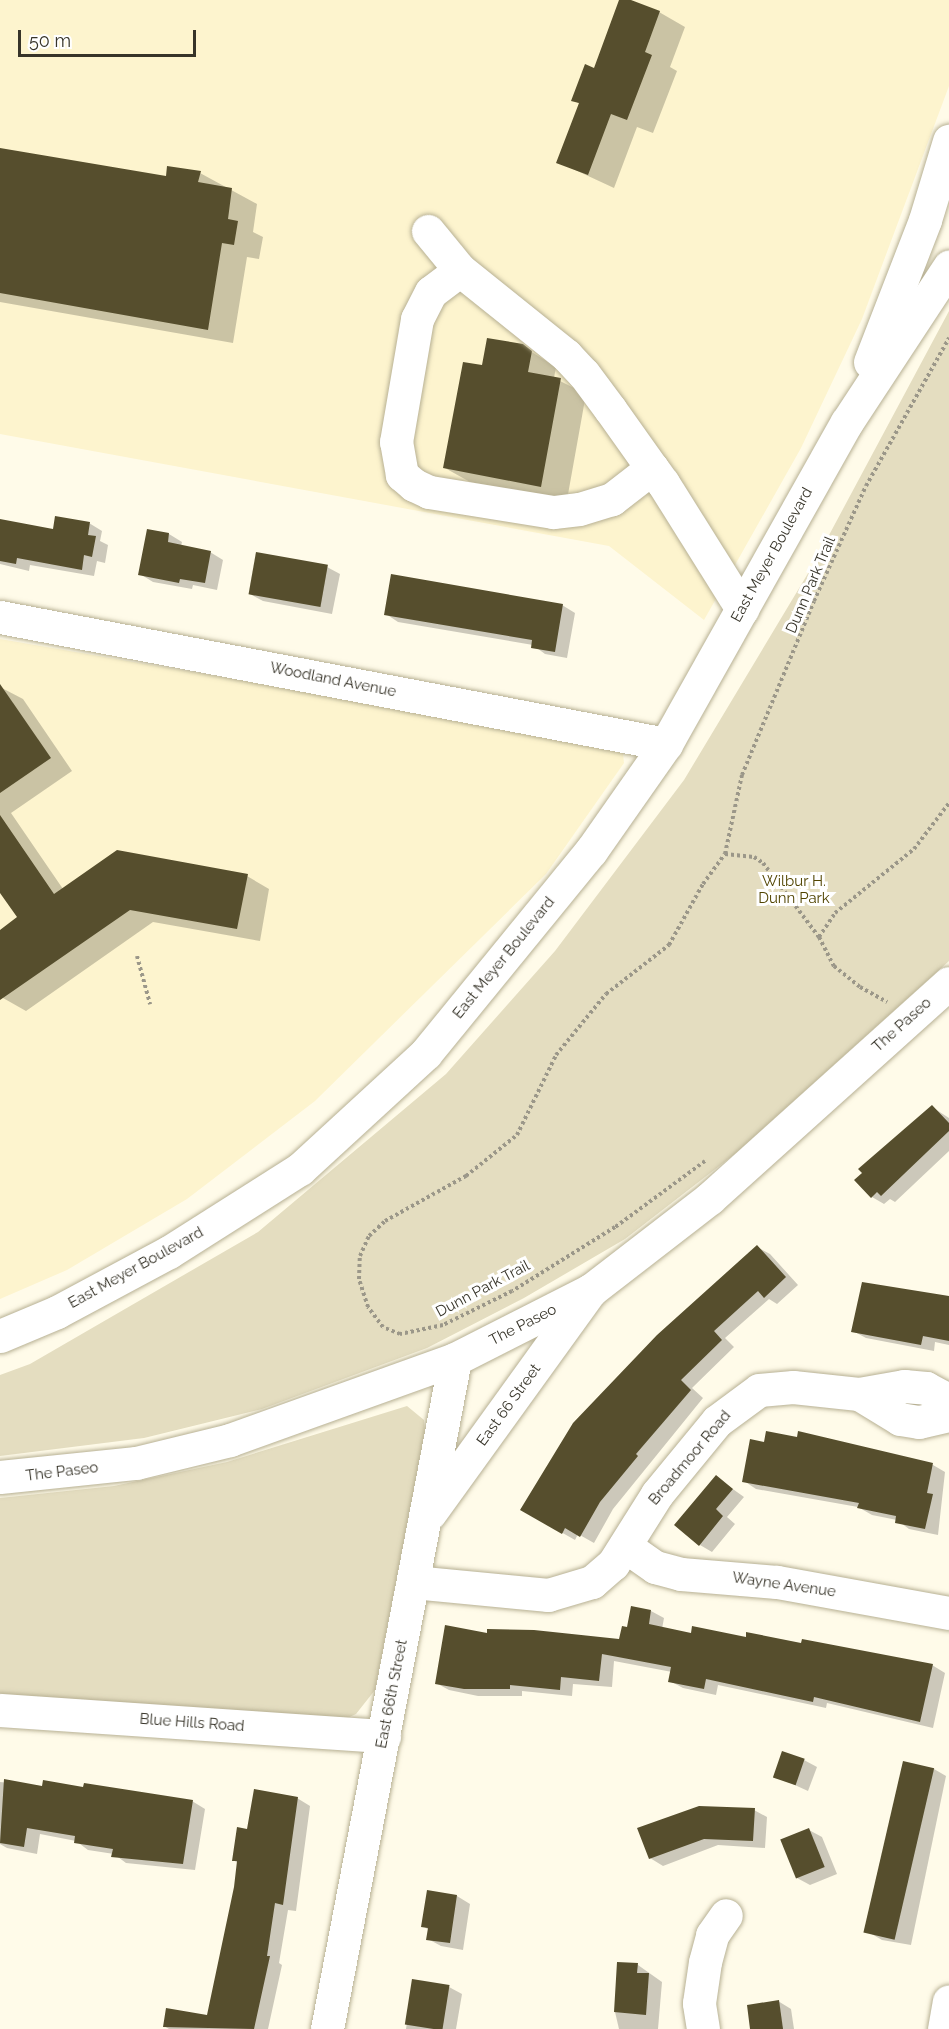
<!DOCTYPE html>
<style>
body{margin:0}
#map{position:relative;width:949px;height:2029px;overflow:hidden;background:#fffbe9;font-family:Raleway,sans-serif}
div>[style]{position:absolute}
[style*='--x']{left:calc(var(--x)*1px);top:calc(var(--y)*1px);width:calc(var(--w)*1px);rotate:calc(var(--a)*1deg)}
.built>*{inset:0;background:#fdf4ce}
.green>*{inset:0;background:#e4ddc0}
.shadow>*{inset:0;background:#0003}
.building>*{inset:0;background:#564e2d;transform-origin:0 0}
.path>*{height:4px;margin-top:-2px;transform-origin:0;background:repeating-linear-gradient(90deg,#9b9789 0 3px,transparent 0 6px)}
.roads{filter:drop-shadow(0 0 2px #b7b093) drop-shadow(0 0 2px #b7b093)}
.minor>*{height:33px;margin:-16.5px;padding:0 16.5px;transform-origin:16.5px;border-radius:16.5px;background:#fff}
.major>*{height:33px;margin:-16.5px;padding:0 16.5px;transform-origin:16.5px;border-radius:16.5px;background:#fff}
span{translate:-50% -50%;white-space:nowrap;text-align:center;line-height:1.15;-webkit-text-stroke:6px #fff;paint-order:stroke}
.street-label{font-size:15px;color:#373429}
.park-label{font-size:15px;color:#514400}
.scale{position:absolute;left:18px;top:30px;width:178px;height:27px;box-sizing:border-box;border:3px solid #373429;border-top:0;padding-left:8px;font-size:18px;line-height:21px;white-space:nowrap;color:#373429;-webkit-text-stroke:4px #fff;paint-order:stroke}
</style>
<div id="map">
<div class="built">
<i style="clip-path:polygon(0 0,949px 0,949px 86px,862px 319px,801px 448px,704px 620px,609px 546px,0 434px)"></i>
<i style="clip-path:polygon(0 639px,622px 746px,624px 763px,546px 874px,315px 1101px,187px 1199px,67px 1270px,0 1299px)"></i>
</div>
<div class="green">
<i style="clip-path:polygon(949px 311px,949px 961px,736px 1153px,625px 1239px,524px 1298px,427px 1348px,262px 1409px,144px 1438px,0 1456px,0 1375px,30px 1364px,258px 1232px,446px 1074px,555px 951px,684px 780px,813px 565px)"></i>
<i style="clip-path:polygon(407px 1406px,424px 1420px,425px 1431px,375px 1690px,356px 1714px,343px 1720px,0 1699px,0 1498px,114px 1486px,227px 1462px)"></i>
</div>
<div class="shadow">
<i style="clip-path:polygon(621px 0,659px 12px,685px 27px,670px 67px,677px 71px,653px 133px,637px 127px,614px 188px,558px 162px,580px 104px,573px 100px,595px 70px)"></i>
<i style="clip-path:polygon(0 149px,167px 178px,200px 173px,257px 204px,253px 232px,263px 237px,259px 259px,247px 257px,233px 343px,0 302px)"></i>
<i style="clip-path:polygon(522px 346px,556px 367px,554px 378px,586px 394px,567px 500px,470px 482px,445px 468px,483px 367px)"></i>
<i style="clip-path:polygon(0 520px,54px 531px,89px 523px,102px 531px,100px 541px,108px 545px,105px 563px,97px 561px,94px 576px,30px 565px,29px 571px,0 564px)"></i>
<i style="clip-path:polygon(148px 530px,169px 534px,182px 542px,181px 546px,210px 552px,223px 560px,217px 590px,193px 585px,192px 589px,153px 582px,140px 574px)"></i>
<i style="clip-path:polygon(327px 567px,340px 574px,332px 614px,263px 601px,250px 594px)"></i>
<i style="clip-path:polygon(562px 605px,575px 613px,567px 658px,545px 654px,533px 645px,398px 622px,386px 614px)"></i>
<i style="clip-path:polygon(0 687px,23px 699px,72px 771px,11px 813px,63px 889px,247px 876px,269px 889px,260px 941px,153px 922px,26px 1011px,3px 998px,0 932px,20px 918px,0 891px)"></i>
<i style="clip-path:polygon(932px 1107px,949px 1118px,949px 1151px,895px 1202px,890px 1199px,884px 1204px,872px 1197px)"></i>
<i style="clip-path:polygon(757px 1247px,770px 1254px,798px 1285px,777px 1304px,769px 1299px,725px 1338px,734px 1347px,692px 1388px,703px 1398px,613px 1509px,594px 1543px,578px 1534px,575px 1540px,522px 1510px)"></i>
<i style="clip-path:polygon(949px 1298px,949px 1345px,935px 1342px,934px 1351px,866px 1338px,853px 1331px)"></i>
<i style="clip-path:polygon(933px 1465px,945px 1472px,938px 1535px,909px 1529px,897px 1520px,872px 1515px,858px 1507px,756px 1489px,744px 1481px)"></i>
<i style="clip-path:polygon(716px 1477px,744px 1497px,727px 1517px,735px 1524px,712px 1552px,700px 1545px)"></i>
<i style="clip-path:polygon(651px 1611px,664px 1618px,662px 1629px,692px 1635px,802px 1645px,932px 1665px,945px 1673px,933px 1728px,827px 1703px,826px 1708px,718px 1685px,716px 1695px,683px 1688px,670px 1681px,672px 1672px,614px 1661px,612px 1687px,573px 1684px,572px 1696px,522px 1691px,522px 1696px,478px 1696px,449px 1690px,436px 1683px,488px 1635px,620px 1640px)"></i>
<i style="clip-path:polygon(804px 1760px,817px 1767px,808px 1791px,775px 1776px)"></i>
<i style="clip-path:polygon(934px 1769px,946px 1776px,911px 1945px,882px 1940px,870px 1933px)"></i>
<i style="clip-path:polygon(0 1782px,192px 1801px,205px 1809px,195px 1870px,126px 1863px,114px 1854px,88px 1850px,76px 1841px,40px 1834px,37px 1854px,7px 1848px,0 1844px)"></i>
<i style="clip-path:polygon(297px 1798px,310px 1806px,296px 1911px,288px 1910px,279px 1963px,282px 1965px,268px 2029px,169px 2029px,164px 2026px,208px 2017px,235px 1887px,238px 1863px,233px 1860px,248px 1831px)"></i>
<i style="clip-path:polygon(754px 1810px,767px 1817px,765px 1848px,718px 1845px,663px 1866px,650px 1858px)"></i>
<i style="clip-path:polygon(809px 1830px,822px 1837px,837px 1874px,810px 1885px,797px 1878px)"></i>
<i style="clip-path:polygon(428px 1892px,457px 1896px,470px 1904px,463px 1950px,441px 1946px,428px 1939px,429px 1930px,423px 1926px)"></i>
<i style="clip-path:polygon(619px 1963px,638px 1965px,662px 1982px,658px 2029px,619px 2029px,615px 2012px)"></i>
<i style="clip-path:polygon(413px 1981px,449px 1987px,462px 1994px,456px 2029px,406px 2029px)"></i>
<i style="clip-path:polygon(778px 2001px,791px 2009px,794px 2029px,752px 2029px)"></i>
</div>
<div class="building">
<i style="clip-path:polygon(619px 0,631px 0,660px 11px,645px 52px,652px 55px,627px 120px,611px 114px,588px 175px,556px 163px,579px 103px,571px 101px,585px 64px,594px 68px)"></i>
<i style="clip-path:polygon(0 148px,166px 176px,167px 166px,201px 171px,198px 182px,232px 188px,228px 219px,238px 221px,234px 245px,222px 243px,208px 330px,0 293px)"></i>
<i style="clip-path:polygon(487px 338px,523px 344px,532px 351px,528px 372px,561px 378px,541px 487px,443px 468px,463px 362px,482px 365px)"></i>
<i style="clip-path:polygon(55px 516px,90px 522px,88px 535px,96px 536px,92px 557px,84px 555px,82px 570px,17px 558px,16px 564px,0 561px,0 519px,53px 529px)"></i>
<i style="clip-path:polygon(147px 529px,169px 533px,168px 542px,211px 551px,205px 583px,180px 579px,179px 583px,138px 575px)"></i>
<i style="left:256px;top:552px;width:73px;height:43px;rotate:10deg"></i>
<i style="clip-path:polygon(391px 574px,563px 604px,555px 652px,531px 648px,532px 640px,384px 615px)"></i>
<i style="clip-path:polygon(0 684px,51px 758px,0 793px)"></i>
<i style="clip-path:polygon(0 815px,54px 894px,117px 850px,248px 874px,237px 929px,130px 910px,0 1000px,0 930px,17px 917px,0 893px)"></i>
<i style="clip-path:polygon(932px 1105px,949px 1123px,949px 1131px,881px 1196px,877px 1192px,871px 1198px,854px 1180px,862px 1173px,858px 1169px)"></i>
<i style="clip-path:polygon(757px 1245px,786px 1277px,764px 1298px,758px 1291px,714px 1331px,722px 1340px,681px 1380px,691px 1390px,636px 1454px,638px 1456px,600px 1502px,580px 1537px,565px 1528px,562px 1534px,520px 1510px,573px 1423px,657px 1335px)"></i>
<i style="clip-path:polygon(862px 1282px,949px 1296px,949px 1341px,923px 1336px,921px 1345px,851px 1332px)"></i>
<i style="clip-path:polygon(766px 1431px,797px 1437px,798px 1431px,933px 1463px,927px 1493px,933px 1494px,925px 1529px,895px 1523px,896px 1516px,857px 1508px,859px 1503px,742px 1482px,750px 1439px,764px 1442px)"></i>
<i style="clip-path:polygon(716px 1475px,733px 1489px,716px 1509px,723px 1516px,699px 1546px,674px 1525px)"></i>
<i style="clip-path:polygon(631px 1606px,651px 1610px,649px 1624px,691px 1633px,692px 1626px,746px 1637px,746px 1632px,801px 1643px,802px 1639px,933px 1664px,920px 1722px,814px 1697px,813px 1702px,706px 1679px,704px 1689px,668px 1682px,671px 1667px,602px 1654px,599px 1681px,561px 1677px,560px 1690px,510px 1685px,510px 1689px,464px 1689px,435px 1684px,445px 1625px,487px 1633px,487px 1629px,534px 1630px,619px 1639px,622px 1626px,627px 1627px)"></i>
<i style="left:782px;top:1751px;width:24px;height:28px;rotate:19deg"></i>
<i style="left:903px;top:1761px;width:32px;height:176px;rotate:13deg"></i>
<i style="clip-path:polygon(4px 1779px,42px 1786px,43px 1780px,83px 1787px,84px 1783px,193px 1800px,183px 1864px,111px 1857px,113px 1849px,74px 1843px,75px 1836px,27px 1828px,24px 1847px,0 1843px)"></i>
<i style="clip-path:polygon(254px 1789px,298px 1797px,283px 1905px,275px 1903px,267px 1956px,270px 1956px,254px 2029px,163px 2027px,166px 2008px,207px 2015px,234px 1887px,237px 1861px,232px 1861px,237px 1827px,247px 1829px)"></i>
<i style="clip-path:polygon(699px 1806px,755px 1808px,753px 1841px,704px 1839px,649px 1859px,637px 1828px)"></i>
<i style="left:809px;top:1828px;width:42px;height:31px;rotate:68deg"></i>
<i style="clip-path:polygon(427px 1890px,457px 1895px,450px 1943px,426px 1940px,428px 1928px,421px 1927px)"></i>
<i style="clip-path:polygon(617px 1962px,638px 1963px,637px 1973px,649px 1973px,646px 2015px,614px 2012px)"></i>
<i style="left:412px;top:1979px;width:38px;height:46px;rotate:9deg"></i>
<i style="clip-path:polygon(779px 2000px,783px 2029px,750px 2029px,747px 2005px)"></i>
</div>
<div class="path">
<i style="--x:725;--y:854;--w:81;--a:-77.9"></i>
<i style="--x:742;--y:775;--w:188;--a:-67.5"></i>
<i style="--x:814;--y:601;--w:126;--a:-65.7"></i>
<i style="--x:866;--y:486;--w:170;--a:-60.7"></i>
<i style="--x:819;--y:937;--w:29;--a:-56"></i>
<i style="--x:835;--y:913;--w:102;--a:-39"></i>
<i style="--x:914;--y:849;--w:58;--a:-52.7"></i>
<i style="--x:137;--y:956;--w:50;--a:74.8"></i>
<i style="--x:705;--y:1161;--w:112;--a:143.7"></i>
<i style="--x:615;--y:1227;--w:121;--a:148.1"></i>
<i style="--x:512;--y:1291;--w:77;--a:153.8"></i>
<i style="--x:443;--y:1325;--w:44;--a:168.2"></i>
<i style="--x:400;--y:1334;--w:18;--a:-158"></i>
<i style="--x:383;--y:1327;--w:25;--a:-127"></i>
<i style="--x:368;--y:1307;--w:29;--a:-108"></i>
<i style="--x:359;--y:1279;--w:23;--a:-88"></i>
<i style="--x:360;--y:1256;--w:22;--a:-66"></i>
<i style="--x:369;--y:1236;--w:22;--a:-43"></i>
<i style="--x:385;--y:1221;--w:93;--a:-29.1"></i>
<i style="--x:466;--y:1176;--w:65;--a:-38.8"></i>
<i style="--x:517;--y:1135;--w:89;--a:-64"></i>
<i style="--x:556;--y:1055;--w:79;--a:-50.7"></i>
<i style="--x:606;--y:994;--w:80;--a:-37.9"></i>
<i style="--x:669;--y:945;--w:70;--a:-60.9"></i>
<i style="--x:703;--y:884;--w:37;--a:-54"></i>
<i style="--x:725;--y:854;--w:29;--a:6"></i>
<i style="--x:754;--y:857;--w:11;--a:34"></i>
<i style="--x:763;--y:863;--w:93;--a:52.9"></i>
<i style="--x:819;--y:937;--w:33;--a:63"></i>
<i style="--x:834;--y:966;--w:33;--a:39"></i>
<i style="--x:860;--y:987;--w:31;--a:29"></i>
</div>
<div class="roads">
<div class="minor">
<i style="--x:428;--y:231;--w:50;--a:50.6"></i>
<i style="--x:652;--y:468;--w:51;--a:142.2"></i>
<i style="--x:612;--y:499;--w:34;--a:163"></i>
<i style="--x:579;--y:509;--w:26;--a:173"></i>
<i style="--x:553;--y:512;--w:126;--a:-170.8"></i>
<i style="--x:429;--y:492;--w:17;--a:-155"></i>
<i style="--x:414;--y:485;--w:16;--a:-140"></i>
<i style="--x:402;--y:475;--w:34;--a:-100"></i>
<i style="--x:396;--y:442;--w:125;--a:-80.3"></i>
<i style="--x:417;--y:319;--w:30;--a:-63"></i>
<i style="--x:431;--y:292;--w:36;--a:-37"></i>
<i style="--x:460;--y:270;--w:136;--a:38.7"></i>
<i style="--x:566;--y:355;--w:26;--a:47"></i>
<i style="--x:584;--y:374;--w:44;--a:53.4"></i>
<i style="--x:610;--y:409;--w:72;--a:54.6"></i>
<i style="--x:652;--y:468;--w:19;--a:54"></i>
<i style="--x:663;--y:483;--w:149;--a:57.9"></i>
<i style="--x:0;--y:617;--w:678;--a:10.8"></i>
<i style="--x:859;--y:1394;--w:48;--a:31.4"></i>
<i style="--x:900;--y:1419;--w:19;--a:9"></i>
<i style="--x:919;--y:1422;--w:31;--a:-13"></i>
<i style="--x:430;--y:1513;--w:275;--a:-54.2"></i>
<i style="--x:625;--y:1546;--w:37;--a:35"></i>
<i style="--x:655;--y:1567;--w:27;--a:15"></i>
<i style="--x:681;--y:1574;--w:96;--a:4.8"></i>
<i style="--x:777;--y:1582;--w:175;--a:10.2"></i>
<i style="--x:413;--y:1582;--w:136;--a:5.5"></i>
<i style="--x:548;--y:1595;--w:46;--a:-16.5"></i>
<i style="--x:592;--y:1582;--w:28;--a:-41"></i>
<i style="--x:613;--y:1564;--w:83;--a:-57.8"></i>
<i style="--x:657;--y:1494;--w:94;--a:-50.6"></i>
<i style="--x:717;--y:1421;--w:52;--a:-36.4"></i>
<i style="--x:759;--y:1390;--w:34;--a:-5"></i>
<i style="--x:793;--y:1387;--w:66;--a:6.1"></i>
<i style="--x:859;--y:1394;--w:46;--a:-10.1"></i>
<i style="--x:904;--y:1386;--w:22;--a:5"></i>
<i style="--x:926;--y:1388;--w:26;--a:28"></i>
<i style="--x:0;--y:1710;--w:385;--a:3.9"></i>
<i style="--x:327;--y:2029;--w:682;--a:-79.18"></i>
<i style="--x:703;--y:2029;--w:26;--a:-99"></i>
<i style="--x:699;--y:2003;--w:41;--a:-81.7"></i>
<i style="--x:705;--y:1962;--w:28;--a:-75"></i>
<i style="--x:712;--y:1935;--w:24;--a:-55"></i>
<i style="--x:944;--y:2029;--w:28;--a:-80"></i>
</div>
<div class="major">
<i style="--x:870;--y:362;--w:152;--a:-68.8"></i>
<i style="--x:925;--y:220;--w:83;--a:-73.1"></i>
<i style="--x:0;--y:1336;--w:62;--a:-22.8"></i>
<i style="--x:57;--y:1312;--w:127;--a:-28.2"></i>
<i style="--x:169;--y:1252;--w:155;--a:-32.4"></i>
<i style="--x:300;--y:1169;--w:171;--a:-42.6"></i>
<i style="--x:426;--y:1053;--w:261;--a:-50.8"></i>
<i style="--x:591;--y:851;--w:131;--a:-55"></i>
<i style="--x:666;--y:744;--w:369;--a:-60.7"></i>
<i style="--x:847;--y:422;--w:186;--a:-56.7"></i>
<i style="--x:0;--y:1477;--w:137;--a:-5.9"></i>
<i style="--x:136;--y:1463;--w:97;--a:-13.7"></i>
<i style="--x:230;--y:1440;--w:239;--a:-19.8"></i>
<i style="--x:455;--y:1359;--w:153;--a:-26.9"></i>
<i style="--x:591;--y:1290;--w:150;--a:-37.7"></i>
<i style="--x:710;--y:1198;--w:321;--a:-42"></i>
</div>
</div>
<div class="street-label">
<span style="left:772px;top:555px;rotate:-61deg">East Meyer Boulevard</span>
<span style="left:811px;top:585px;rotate:-67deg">Dunn Park Trail</span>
<span style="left:333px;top:680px;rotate:11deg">Woodland Avenue</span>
<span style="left:504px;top:958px;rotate:-51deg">East Meyer Boulevard</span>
<span style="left:902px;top:1025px;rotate:-42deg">The Paseo</span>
<span style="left:136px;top:1268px;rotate:-29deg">East Meyer Boulevard</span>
<span style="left:483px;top:1289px;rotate:-28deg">Dunn Park Trail</span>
<span style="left:523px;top:1325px;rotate:-27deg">The Paseo</span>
<span style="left:509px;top:1405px;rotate:-54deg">East 66 Street</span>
<span style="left:690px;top:1458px;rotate:-50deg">Broadmoor Road</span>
<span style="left:62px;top:1472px;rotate:-7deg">The Paseo</span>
<span style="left:784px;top:1585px;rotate:8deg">Wayne Avenue</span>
<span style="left:392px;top:1694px;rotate:-79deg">East 66th Street</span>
<span style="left:192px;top:1723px;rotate:4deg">Blue Hills Road</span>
</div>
<div class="park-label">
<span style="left:794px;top:890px">Wilbur H.<br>Dunn Park</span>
</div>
<div class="scale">50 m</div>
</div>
